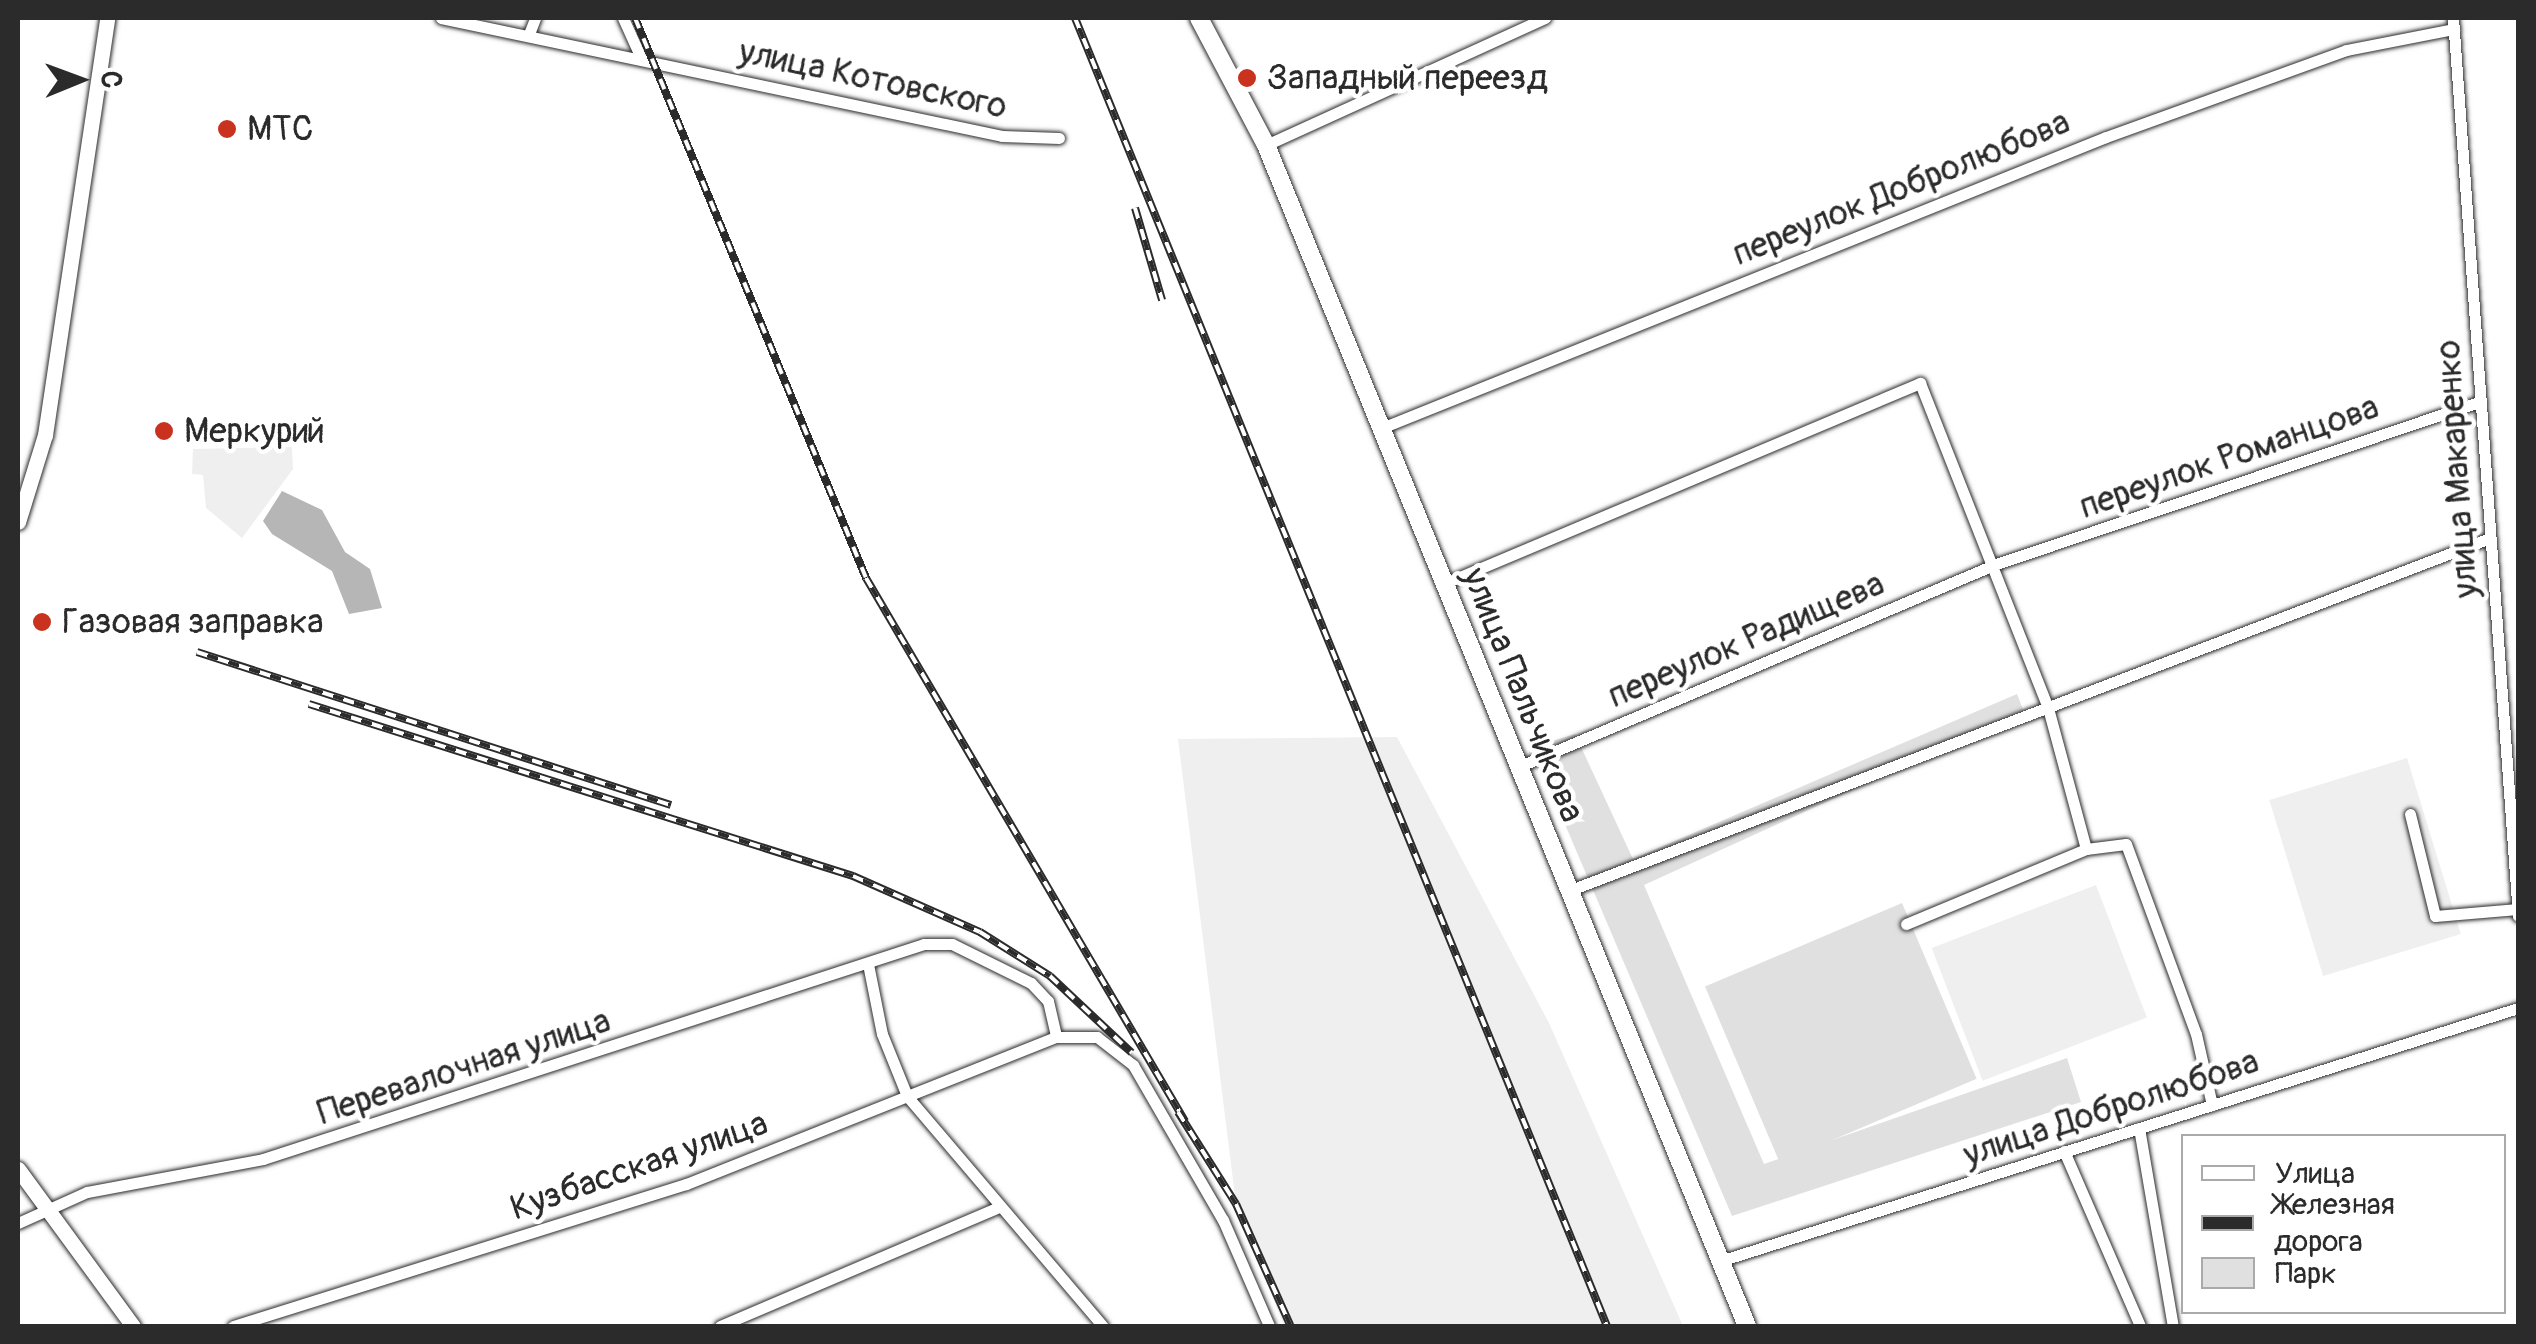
<!DOCTYPE html>
<meta charset="utf-8">
<style>
body{margin:0}
#map{position:relative;width:2536px;height:1344px;overflow:hidden;background:#fff;font-family:Pangolin,sans-serif}
div>[style]{position:absolute}
[style*='--x']{left:calc(var(--x)*1px);top:calc(var(--y)*1px);width:calc(var(--w)*1px);rotate:calc(var(--a)*1deg)}
.built>*{inset:0;background:#efefef;transform-origin:0 0}
.green>*{inset:0;background:#e0e0e0;transform-origin:0 0}
.water>*{inset:0;background:#b6b6b6}
.roads{filter:drop-shadow(0 0 2px #2b2b2b) drop-shadow(0 0 2px #2b2b2b)}
.minor>*{height:11px;margin:-5.5px;padding:0 5.5px;transform-origin:5.5px;border-radius:5.5px;background:#fff}
.secondary>*{height:15px;margin:-7.5px;padding:0 7.5px;transform-origin:7.5px;border-radius:7.5px;background:#fff}
.primary>*{height:18px;margin:-9px;padding:0 9px;transform-origin:9px;border-radius:9px;background:#fff}
.rail>*{height:8px;margin-top:-4px;transform-origin:0;background:repeating-linear-gradient(90deg,#fff 0 11px,#2b2b2b 0 22px);box-sizing:border-box;border-block:2px solid #2b2b2b}
.dots>*{width:28px;height:28px;translate:-50% -50%;box-sizing:border-box;border:5px solid #fff;border-radius:50%}
span{translate:-50% -50%;white-space:nowrap;text-align:center;line-height:1.15;-webkit-text-stroke:9px #fff;paint-order:stroke}
.poi-label{font-size:35px;color:#2b2b2b}
.left{translate:0 -50%;text-align:left}
.street-label{font-size:35px;color:#2b2b2b}
.frame{position:absolute;inset:0;border:20px solid #2b2b2b;pointer-events:none}
.legend{position:absolute;left:2181px;top:1134px;width:325px;height:180px;box-sizing:border-box;background:#fff;border:2px solid #aaa;margin:0;padding:12px 18px;list-style:none;font-size:30px;color:#2b2b2b}
.legend li{display:flex;align-items:center;gap:20px;height:50px}
.legend b{width:50px;border:2px solid #aaa}
.north{position:absolute;left:30px;top:30px;width:100px;height:100px;-webkit-text-stroke:8px #fff;paint-order:stroke;rotate:89deg;font-size:28px;font-weight:700;line-height:40px;text-align:center;color:#2b2b2b}
.north::after{content:'';display:block;margin:auto;width:35px;height:45px;background:#2b2b2b;clip-path:polygon(50% 0,100% 100%,50% 72%,0 100%)}
</style>
<div id="map">
<div class="built">
<i style="clip-path:polygon(292px 447px,293px 469px,242px 538px,206px 508px,203px 475px,192px 474px,193px 449px)"></i>
<i style="clip-path:polygon(1397px 737px,1549px 1023px,1683px 1326px,1284px 1326px,1236px 1204px,1178px 739px)"></i>
<i style="left:2407px;top:758px;width:184px;height:144px;rotate:73deg"></i>
<i style="left:2096px;top:885px;width:142px;height:176px;rotate:69deg"></i>
</div>
<div class="green">
<i style="clip-path:polygon(2017px 694px,2024px 712px,1644px 885px,1764px 1164px,2067px 1058px,2081px 1102px,1732px 1216px,1532px 747px,1575px 734px,1633px 859px)"></i>
<i style="left:1902px;top:903px;width:191px;height:214px;rotate:67deg"></i>
</div>
<div class="water">
<i style="clip-path:polygon(282px 491px,322px 510px,345px 552px,370px 569px,382px 608px,349px 614px,332px 571px,272px 534px,263px 521px)"></i>
</div>
<div class="roads">
<div class="minor">
<i style="--x:441;--y:18;--w:573;--a:11.88"></i>
<i style="--x:1002;--y:136;--w:57;--a:2"></i>
<i style="--x:623;--y:18;--w:46;--a:65.7"></i>
<i style="--x:2453;--y:18;--w:900;--a:85.86"></i>
<i style="--x:529;--y:34;--w:17;--a:-69"></i>
<i style="--x:1266;--y:145;--w:307;--a:-24.5"></i>
<i style="--x:1379;--y:429;--w:783;--a:-21.88"></i>
<i style="--x:2106;--y:137;--w:255;--a:-19.9"></i>
<i style="--x:2346;--y:50;--w:110;--a:-11"></i>
<i style="--x:1443;--y:584;--w:518;--a:-22.85"></i>
<i style="--x:1920;--y:383;--w:349;--a:68.5"></i>
<i style="--x:2048;--y:708;--w:146;--a:74.9"></i>
<i style="--x:2086;--y:849;--w:40;--a:-7.1"></i>
<i style="--x:2126;--y:844;--w:202;--a:69.8"></i>
<i style="--x:2196;--y:1034;--w:73;--a:77.3"></i>
<i style="--x:1518;--y:767;--w:519;--a:-23.01"></i>
<i style="--x:1996;--y:564;--w:509;--a:-18.54"></i>
<i style="--x:2410;--y:814;--w:105;--a:76.2"></i>
<i style="--x:2435;--y:916;--w:83;--a:-4.8"></i>
<i style="--x:1568;--y:891;--w:987;--a:-20.95"></i>
<i style="--x:1906;--y:924;--w:195;--a:-22.6"></i>
<i style="--x:868;--y:964;--w:71;--a:78.7"></i>
<i style="--x:882;--y:1034;--w:67;--a:68"></i>
<i style="--x:907;--y:1096;--w:302;--a:49.6"></i>
<i style="--x:2139;--y:1128;--w:201;--a:80.3"></i>
<i style="--x:2064;--y:1151;--w:191;--a:66.5"></i>
<i style="--x:18;--y:1223;--w:76;--a:-24.2"></i>
<i style="--x:87;--y:1192;--w:179;--a:-10.6"></i>
<i style="--x:263;--y:1159;--w:695;--a:-18.02"></i>
<i style="--x:924;--y:944;--w:28;--a:0"></i>
<i style="--x:952;--y:944;--w:88;--a:26.3"></i>
<i style="--x:1031;--y:983;--w:25;--a:47"></i>
<i style="--x:1048;--y:1001;--w:37;--a:77"></i>
<i style="--x:1056;--y:1037;--w:41;--a:0"></i>
<i style="--x:1097;--y:1037;--w:46;--a:37.9"></i>
<i style="--x:1133;--y:1065;--w:179;--a:59.9"></i>
<i style="--x:1223;--y:1220;--w:116;--a:66.5"></i>
<i style="--x:1720;--y:1261;--w:837;--a:-17.59"></i>
<i style="--x:233;--y:1326;--w:475;--a:-17.4"></i>
<i style="--x:686;--y:1184;--w:398;--a:-21.7"></i>
<i style="--x:720;--y:1326;--w:301;--a:-23.1"></i>
</div>
<div class="secondary">
<i style="--x:18;--y:522;--w:91;--a:-72.8"></i>
<i style="--x:45;--y:435;--w:422;--a:-81.5"></i>
<i style="--x:18;--y:1169;--w:195;--a:53.8"></i>
</div>
<div class="primary">
<i style="--x:1199;--y:18;--w:144;--a:62.2"></i>
<i style="--x:1266;--y:145;--w:1275;--a:67.84"></i>
</div>
</div>
<div class="rail">
<i style="--x:635;--y:18;--w:606;--a:67.58"></i>
<i style="--x:866;--y:578;--w:630;--a:59.57"></i>
<i style="--x:1075;--y:18;--w:1412;--a:67.87"></i>
<i style="--x:1135;--y:208;--w:96;--a:73.6"></i>
<i style="--x:197;--y:652;--w:498;--a:17.9"></i>
<i style="--x:309;--y:704;--w:571;--a:17.55"></i>
<i style="--x:853;--y:876;--w:139;--a:23.8"></i>
<i style="--x:980;--y:932;--w:83;--a:32.2"></i>
<i style="--x:1050;--y:976;--w:112;--a:43.2"></i>
<i style="--x:1178;--y:1112;--w:109;--a:57.8"></i>
<i style="--x:1236;--y:1204;--w:133;--a:65.9"></i>
</div>
<div class="dots">
<i style="left:1247px;top:78px;background:#c8321e"></i>
<i style="left:227px;top:129px;background:#c8321e"></i>
<i style="left:164px;top:431px;background:#c8321e"></i>
<i style="left:42px;top:622px;background:#c8321e"></i>
</div>
<div class="poi-label">
<span class="left" style="left:1267px;top:78px">Западный переезд</span>
<span class="left" style="left:247px;top:129px">МТС</span>
<span class="left" style="left:184px;top:431px">Меркурий</span>
<span class="left" style="left:62px;top:622px">Газовая заправка</span>
</div>
<div class="street-label">
<span style="left:873px;top:79px;rotate:12deg">улица Котовского</span>
<span style="left:1901px;top:188px;rotate:-22deg">переулок Добролюбова</span>
<span style="left:2229px;top:457px;rotate:-19deg">переулок Романцова</span>
<span style="left:2457px;top:469px;rotate:-94deg">улица Макаренко</span>
<span style="left:1746px;top:640px;rotate:-23deg">переулок Радищева</span>
<span style="left:1523px;top:695px;rotate:68deg">улица Пальчикова</span>
<span style="left:464px;top:1067px;rotate:-18deg">Перевалочная улица</span>
<span style="left:2111px;top:1108px;rotate:-18deg">улица Добролюбова</span>
<span style="left:639px;top:1166px;rotate:-19deg">Кузбасская улица</span>
</div>
<div class="frame"></div>
<ul class="legend">
<li><b style="height:12px;background:#fff"></b>Улица</li>
<li><b style="height:12px;background:#2b2b2b"></b>Железная дорога</li>
<li><b style="height:28px;background:#e0e0e0"></b>Парк</li>
</ul>
<div class="north">С</div>
</div>
